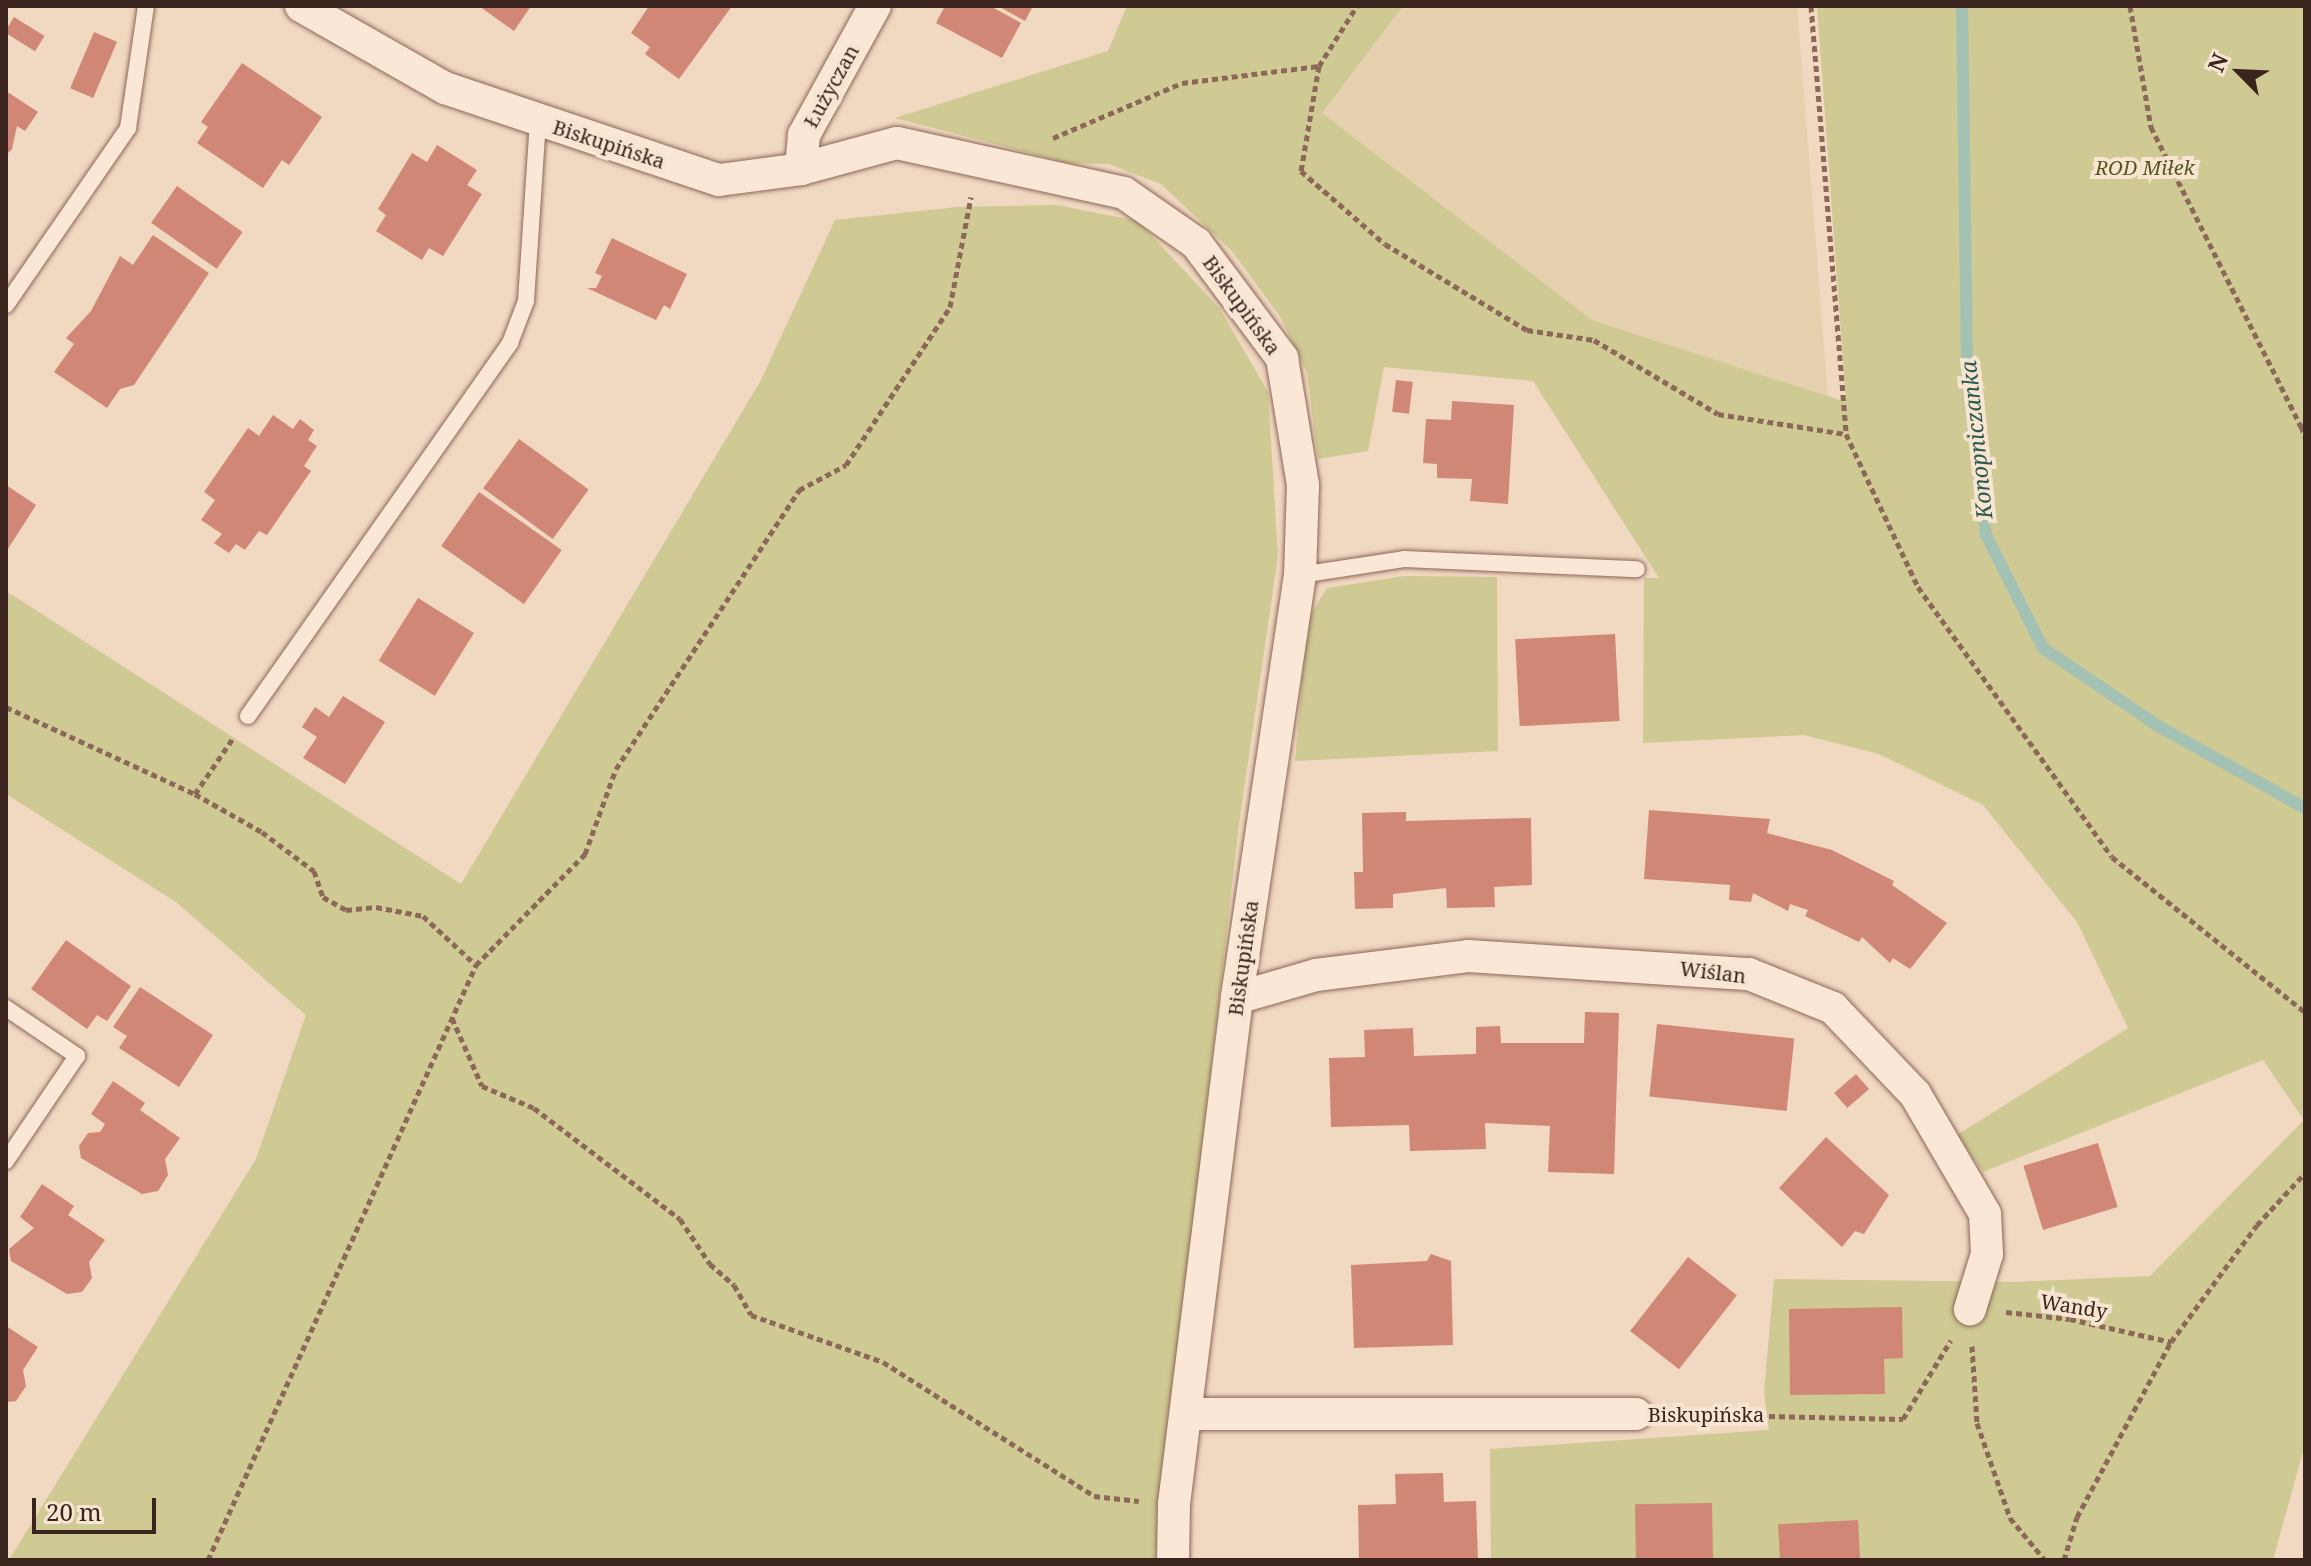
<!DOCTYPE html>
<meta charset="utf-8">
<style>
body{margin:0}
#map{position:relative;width:2311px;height:1566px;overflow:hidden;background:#f0d8c1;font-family:"Noto Serif",serif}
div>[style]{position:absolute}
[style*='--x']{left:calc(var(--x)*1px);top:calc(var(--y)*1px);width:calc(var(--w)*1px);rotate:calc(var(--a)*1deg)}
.farmland>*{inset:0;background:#e6d1ae}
.green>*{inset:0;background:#cfc994}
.stream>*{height:12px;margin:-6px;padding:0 6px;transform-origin:6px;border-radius:6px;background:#a4c2b3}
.building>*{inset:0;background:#d08775;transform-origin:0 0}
.path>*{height:5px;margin-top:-2.5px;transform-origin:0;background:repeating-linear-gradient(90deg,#8b6857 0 6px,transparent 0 10px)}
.roads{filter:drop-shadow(0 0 2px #8b6857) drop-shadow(0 0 2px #8b6857)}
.lane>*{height:16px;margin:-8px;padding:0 8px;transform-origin:8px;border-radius:8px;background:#fae7d5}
.street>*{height:32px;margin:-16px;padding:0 16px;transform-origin:16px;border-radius:16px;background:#fae7d5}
span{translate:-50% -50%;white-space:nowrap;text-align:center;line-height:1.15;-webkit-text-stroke:8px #f7e4d1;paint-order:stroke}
.street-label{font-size:20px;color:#3a241d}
.park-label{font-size:20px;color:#555722;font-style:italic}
.water-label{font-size:22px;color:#2b5a4d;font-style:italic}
.frame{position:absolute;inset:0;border:8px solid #3a241d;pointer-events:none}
.north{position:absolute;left:2199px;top:32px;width:80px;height:80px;-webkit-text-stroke:6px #f7e4d1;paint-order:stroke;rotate:294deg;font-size:22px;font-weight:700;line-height:32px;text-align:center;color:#3a241d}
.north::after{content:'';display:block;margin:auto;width:28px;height:36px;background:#3a241d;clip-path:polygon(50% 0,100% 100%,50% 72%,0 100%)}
.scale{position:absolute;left:32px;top:1498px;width:124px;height:36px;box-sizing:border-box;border:4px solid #3a241d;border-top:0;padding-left:10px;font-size:24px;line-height:28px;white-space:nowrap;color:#3a241d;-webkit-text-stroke:6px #f7e4d1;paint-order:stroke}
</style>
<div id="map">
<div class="farmland">
<i style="clip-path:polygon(1403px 6px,1797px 6px,1828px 396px,1592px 320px,1321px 113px)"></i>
</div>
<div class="green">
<i style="clip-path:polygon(1127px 6px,1403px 6px,1322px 113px,1592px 320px,1846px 402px,1817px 6px,2305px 6px,2305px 1444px,2273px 1560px,1491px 1560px,1490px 1449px,1769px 1430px,1764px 1392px,1774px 1279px,2014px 1282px,2150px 1276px,2304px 1120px,2263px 1060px,1983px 1172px,1957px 1135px,2128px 1028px,2077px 922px,1983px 805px,1879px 754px,1804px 735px,1643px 743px,1644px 578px,1659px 578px,1533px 381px,1384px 367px,1368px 451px,1318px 459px,1307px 373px,1281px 318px,1232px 251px,1161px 184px,1108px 164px,1068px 163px,895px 118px,1108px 51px)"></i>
<i style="clip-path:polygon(1057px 205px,1138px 221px,1220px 309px,1268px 392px,1278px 556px,1239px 824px,1155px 1560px,9px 1560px,256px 1159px,306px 1015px,176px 902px,6px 794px,6px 591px,461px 884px,761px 380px,835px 220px,957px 207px)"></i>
<i style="clip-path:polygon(1404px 576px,1497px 577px,1498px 751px,1295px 761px,1307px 620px,1327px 588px)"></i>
</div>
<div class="stream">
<i style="--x:1962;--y:6;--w:373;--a:89.2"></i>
<i style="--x:1967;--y:379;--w:157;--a:83.1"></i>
<i style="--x:1986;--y:535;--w:127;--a:63.2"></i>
<i style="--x:2043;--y:648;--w:139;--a:34.1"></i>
<i style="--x:2158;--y:726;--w:168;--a:29.2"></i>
</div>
<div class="building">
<i style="clip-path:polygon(479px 6px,531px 6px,514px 31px)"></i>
<i style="clip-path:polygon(649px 6px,732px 6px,679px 79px,645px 54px,650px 47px,631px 33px)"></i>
<i style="clip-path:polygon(945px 6px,990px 6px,1021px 23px,1002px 58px,936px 23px)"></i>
<i style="clip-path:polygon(998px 6px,1033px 6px,1025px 21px)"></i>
<i style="left:14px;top:17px;width:36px;height:18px;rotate:32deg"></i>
<i style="left:94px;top:32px;width:25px;height:61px;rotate:23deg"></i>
<i style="clip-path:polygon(242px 63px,322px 117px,289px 165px,282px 160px,263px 188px,197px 143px,208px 127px,201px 122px)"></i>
<i style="clip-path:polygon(6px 91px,38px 112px,25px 131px,17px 126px,12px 149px,6px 155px)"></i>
<i style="clip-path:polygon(437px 145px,477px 170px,467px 185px,482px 194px,443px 256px,429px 248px,422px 260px,376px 231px,386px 215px,378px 209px,412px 153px,427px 162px)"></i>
<i style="left:177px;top:186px;width:80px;height:45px;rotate:35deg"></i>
<i style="clip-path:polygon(153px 235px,209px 273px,134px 385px,120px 389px,107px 408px,54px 372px,74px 344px,66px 338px,91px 311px,120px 256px,133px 265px)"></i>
<i style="clip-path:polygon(612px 238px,687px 274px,670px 309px,664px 305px,656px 320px,587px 288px,596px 288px,602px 276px,595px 273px)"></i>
<i style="left:1396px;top:380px;width:17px;height:32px;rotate:7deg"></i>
<i style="clip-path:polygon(1452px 401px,1514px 405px,1508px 504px,1470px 501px,1472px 479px,1437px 478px,1437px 464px,1423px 463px,1426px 419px,1451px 420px)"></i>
<i style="clip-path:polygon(273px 415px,293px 429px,300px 419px,314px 430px,308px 440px,317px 446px,304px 466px,311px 471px,267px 535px,259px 531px,245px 550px,236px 544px,229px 553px,214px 543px,222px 534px,201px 520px,215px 500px,204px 492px,248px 428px,259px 436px)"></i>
<i style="left:519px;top:439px;width:86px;height:61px;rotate:36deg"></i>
<i style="clip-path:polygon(6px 485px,36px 505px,6px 552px)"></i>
<i style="left:479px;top:492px;width:101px;height:66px;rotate:35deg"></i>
<i style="left:418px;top:598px;width:66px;height:74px;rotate:32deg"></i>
<i style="left:1615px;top:634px;width:87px;height:100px;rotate:87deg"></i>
<i style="clip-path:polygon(343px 696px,385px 722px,345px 784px,303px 758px,317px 737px,302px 727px,315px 707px,329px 717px)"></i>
<i style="clip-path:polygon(1649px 810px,1770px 819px,1767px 833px,1832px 850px,1894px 881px,1892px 885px,1947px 923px,1910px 969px,1893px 958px,1890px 963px,1862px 937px,1859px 942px,1805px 916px,1808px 910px,1790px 904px,1788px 911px,1753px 893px,1751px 902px,1729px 900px,1730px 885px,1644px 879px)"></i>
<i style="clip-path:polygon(1406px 812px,1406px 821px,1531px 818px,1532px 885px,1494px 887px,1495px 907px,1447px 908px,1446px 888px,1393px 894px,1393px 908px,1355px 909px,1354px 872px,1363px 872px,1362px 813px)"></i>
<i style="clip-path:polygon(66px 940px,131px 986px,107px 1021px,97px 1015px,87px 1029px,31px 989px)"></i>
<i style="clip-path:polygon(140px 987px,213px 1035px,179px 1087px,119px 1048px,127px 1036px,113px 1027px)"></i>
<i style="clip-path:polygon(1585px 1012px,1619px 1013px,1614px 1174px,1548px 1172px,1550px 1126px,1485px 1123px,1486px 1149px,1410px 1151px,1409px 1125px,1331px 1127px,1329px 1058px,1365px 1057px,1364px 1030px,1413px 1028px,1414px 1056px,1476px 1054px,1476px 1027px,1500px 1026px,1501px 1043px,1584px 1043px)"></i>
<i style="left:1657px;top:1024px;width:138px;height:73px;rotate:6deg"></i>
<i style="left:1856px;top:1074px;width:20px;height:29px;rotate:49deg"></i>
<i style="clip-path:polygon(113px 1081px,145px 1103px,140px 1110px,180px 1138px,165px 1159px,168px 1175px,158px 1191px,142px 1194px,81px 1158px,79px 1146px,88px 1133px,100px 1132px,105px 1124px,91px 1114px)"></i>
<i style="clip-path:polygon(1826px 1137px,1889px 1195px,1864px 1234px,1855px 1231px,1842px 1247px,1779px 1188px)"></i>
<i style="left:2098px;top:1143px;width:67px;height:78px;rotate:73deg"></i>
<i style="clip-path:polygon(42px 1184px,74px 1206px,68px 1215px,105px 1240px,89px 1262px,92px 1278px,82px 1292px,67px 1294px,11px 1261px,9px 1249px,34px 1228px,20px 1217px)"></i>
<i style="clip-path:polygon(1431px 1254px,1451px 1261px,1453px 1345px,1354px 1348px,1351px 1265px,1427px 1261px)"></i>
<i style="left:1688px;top:1257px;width:62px;height:94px;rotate:38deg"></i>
<i style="clip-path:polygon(1902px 1307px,1903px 1358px,1884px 1359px,1885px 1394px,1790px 1395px,1789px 1309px)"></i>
<i style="clip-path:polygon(6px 1326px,38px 1347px,23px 1370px,26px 1386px,16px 1401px,6px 1402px)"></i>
<i style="clip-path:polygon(1443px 1473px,1444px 1502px,1476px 1501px,1478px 1560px,1359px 1560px,1358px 1505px,1396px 1504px,1395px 1474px)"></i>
<i style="left:1712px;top:1503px;width:57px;height:77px;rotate:89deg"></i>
<i style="left:1858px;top:1520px;width:40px;height:80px;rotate:87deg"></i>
</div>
<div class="path">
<i style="--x:1811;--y:6;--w:429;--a:85.3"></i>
<i style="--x:1846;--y:434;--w:169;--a:64.8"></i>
<i style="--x:1918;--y:587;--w:332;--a:54.3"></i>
<i style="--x:2112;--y:857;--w:248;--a:38.8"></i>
<i style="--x:2130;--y:6;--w:123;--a:80.2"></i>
<i style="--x:2151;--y:127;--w:335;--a:63.4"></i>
<i style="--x:1319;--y:66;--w:107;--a:99.7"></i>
<i style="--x:1301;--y:171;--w:111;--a:41"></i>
<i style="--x:1385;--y:244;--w:166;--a:31.2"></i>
<i style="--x:1527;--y:330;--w:68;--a:8.5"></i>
<i style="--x:1594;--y:340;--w:144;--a:30.8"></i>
<i style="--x:1718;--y:414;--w:130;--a:8.9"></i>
<i style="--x:1053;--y:138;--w:140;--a:-23.1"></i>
<i style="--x:1182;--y:83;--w:138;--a:-7.1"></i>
<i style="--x:1319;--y:66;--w:71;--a:-57.7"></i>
<i style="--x:2305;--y:428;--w:4;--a:-153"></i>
<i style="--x:2301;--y:426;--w:12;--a:70"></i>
<i style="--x:6;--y:707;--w:208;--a:24.7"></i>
<i style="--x:195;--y:794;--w:77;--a:29.6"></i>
<i style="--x:262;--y:832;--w:65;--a:36.9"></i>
<i style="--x:314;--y:871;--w:28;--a:71"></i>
<i style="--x:323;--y:897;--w:26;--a:29"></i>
<i style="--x:346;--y:910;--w:30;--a:-6"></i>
<i style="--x:376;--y:907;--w:48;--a:10.8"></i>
<i style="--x:423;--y:916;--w:72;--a:42.8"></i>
<i style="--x:195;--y:794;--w:68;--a:-55.8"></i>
<i style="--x:452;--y:1018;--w:74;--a:66.2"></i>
<i style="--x:482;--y:1086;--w:56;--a:22.9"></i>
<i style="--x:534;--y:1108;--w:183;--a:37.2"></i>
<i style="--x:680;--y:1219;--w:54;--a:56.3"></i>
<i style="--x:710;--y:1264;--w:32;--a:41"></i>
<i style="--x:734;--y:1285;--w:34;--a:60"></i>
<i style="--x:751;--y:1315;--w:140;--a:19.6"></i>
<i style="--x:883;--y:1362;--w:250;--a:32.4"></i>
<i style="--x:1094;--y:1496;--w:45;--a:6.3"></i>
<i style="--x:2006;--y:1312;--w:64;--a:6.2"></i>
<i style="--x:2070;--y:1319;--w:104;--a:12.8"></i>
<i style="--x:1972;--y:1346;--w:77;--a:86.3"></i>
<i style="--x:1977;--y:1423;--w:101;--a:70.8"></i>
<i style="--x:2010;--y:1518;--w:55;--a:50.2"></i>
<i style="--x:1669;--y:1414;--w:234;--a:1.2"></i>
<i style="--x:1903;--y:1419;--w:92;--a:-58.7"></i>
<i style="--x:208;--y:1560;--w:653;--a:-65.75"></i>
<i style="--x:476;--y:965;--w:156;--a:-45.5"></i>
<i style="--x:585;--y:854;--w:90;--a:-70"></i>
<i style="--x:616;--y:769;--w:334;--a:-56.7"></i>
<i style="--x:799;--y:490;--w:53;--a:-28"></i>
<i style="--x:846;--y:465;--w:189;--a:-56.6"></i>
<i style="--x:950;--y:307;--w:112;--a:-79.2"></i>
<i style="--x:2064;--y:1560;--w:45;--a:-73.2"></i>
<i style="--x:2077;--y:1517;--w:199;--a:-61.8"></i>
<i style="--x:2171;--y:1342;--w:145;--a:-53.7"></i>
<i style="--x:2257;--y:1225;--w:71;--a:-47.3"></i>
</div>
<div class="roads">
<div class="lane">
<i style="--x:6;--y:305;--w:215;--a:-55.4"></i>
<i style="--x:128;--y:128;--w:123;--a:-81.6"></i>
<i style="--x:1300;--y:575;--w:105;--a:-8.7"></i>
<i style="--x:1404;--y:559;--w:233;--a:2.5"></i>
<i style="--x:248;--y:716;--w:456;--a:-54.9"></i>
<i style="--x:510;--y:343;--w:45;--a:-69.1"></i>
<i style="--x:526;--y:301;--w:180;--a:-86.2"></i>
<i style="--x:6;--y:1008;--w:86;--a:34.1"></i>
<i style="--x:77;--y:1056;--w:127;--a:124.1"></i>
</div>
<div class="street">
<i style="--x:301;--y:6;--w:166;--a:29.7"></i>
<i style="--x:445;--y:88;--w:289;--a:18.6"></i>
<i style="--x:719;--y:180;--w:83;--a:-7.6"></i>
<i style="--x:801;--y:169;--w:99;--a:-15.2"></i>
<i style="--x:897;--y:143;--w:232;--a:12.4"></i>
<i style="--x:1124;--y:193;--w:88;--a:34.8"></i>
<i style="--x:1196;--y:243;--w:144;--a:53.2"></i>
<i style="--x:1282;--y:358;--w:129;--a:80.6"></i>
<i style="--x:1303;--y:485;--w:90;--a:91.9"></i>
<i style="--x:1300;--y:575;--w:428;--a:98.5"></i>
<i style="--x:1237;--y:998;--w:510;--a:97.1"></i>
<i style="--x:1174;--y:1504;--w:56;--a:91"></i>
<i style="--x:801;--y:169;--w:34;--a:-85"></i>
<i style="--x:804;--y:135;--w:147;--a:-61.2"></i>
<i style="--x:1237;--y:998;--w:82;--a:-16.2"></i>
<i style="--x:1316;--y:975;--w:153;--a:-7.1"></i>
<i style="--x:1468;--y:956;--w:282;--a:3.7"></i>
<i style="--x:1749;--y:974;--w:91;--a:22"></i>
<i style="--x:1833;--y:1008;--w:119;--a:46.4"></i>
<i style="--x:1915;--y:1094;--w:139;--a:59.7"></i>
<i style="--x:1985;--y:1214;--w:40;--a:87.1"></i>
<i style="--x:1987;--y:1254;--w:58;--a:107.2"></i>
<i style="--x:1187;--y:1414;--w:449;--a:0"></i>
</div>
</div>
<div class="street-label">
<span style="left:831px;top:86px;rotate:-61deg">Łużyczan</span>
<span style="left:609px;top:144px;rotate:18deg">Biskupińska</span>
<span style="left:1242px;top:305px;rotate:54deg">Biskupińska</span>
<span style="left:1243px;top:958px;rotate:-82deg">Biskupińska</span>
<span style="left:1713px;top:972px;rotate:7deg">Wiślan</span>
<span style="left:2074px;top:1306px;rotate:9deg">Wandy</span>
<span style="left:1706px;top:1414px">Biskupińska</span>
</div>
<div class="park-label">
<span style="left:2145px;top:167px">ROD Miłek</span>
</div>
<div class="water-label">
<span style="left:1976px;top:440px;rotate:-96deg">Konopniczanka</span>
</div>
<div class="frame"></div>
<div class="north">N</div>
<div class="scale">20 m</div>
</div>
